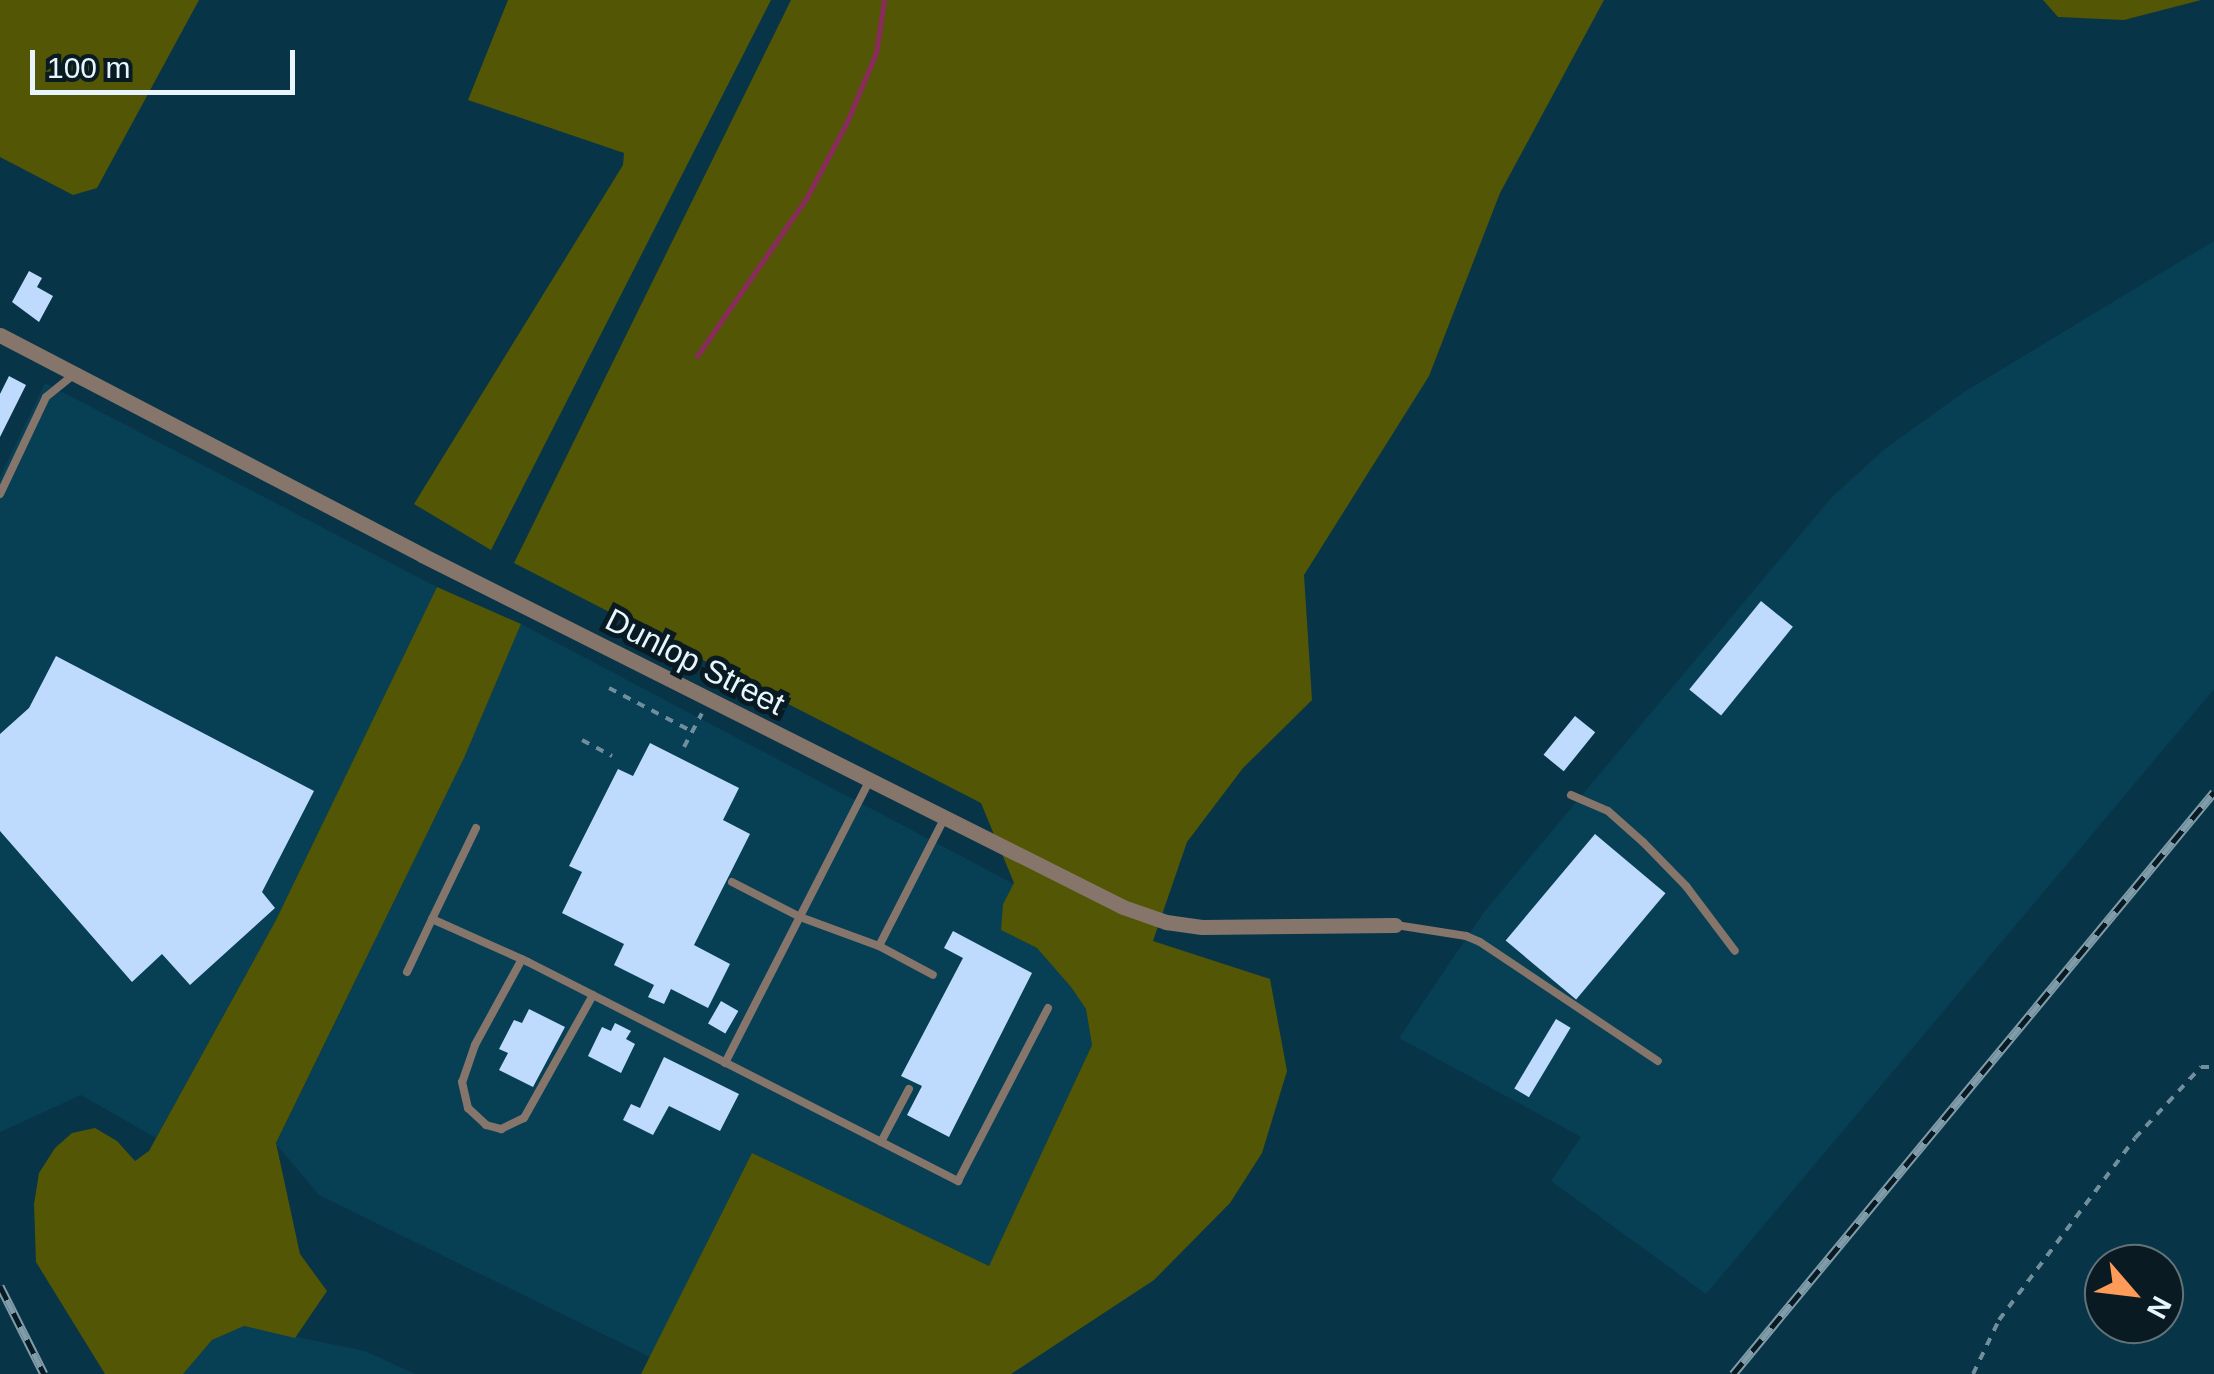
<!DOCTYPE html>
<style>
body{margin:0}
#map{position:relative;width:2214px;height:1374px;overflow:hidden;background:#083447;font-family:Arial,sans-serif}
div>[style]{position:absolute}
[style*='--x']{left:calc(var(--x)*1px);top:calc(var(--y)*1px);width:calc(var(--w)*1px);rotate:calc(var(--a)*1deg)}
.built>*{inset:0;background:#073f55}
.green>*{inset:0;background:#535604}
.stream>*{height:5px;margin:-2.5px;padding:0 2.5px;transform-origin:2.5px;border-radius:2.5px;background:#892b5b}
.building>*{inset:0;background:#bedbfd;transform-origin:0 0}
.path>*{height:4px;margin-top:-2px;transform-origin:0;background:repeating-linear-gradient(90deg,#718e9c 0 8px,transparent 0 16px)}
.lane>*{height:8px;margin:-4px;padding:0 4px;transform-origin:4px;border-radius:4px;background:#86756b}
.street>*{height:15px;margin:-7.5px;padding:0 7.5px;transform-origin:7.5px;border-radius:7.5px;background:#86756b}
.rail>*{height:9px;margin-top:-4.5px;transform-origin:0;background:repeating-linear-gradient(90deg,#091a22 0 15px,#819ca9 0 30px);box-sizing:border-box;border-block:2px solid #819ca9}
span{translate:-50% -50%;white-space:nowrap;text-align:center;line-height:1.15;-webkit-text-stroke:10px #091a22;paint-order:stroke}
.street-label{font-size:32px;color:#e8f5fc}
.north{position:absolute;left:2084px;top:1244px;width:100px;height:100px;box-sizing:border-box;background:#091a22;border:2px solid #627279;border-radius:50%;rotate:118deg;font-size:28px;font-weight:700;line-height:40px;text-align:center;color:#e8f5fc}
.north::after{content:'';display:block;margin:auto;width:35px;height:45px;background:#ff9b59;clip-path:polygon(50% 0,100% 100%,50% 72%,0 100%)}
.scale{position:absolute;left:30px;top:50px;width:265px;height:45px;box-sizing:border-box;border:5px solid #e8f5fc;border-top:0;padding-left:12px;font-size:30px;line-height:35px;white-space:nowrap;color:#e8f5fc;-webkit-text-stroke:8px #091a22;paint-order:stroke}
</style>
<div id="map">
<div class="built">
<i style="clip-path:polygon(2214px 241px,2214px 689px,1706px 1294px,1551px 1181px,1581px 1137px,1399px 1038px,1484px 912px,1832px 497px,1886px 448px,1964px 392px)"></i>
<i style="clip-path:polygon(45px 383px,437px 587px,276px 920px,156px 1138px,81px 1095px,0 1132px,0 477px)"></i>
<i style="clip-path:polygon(521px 624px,1014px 884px,1003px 904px,1001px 930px,1037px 948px,1071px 987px,1086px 1009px,1092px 1045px,989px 1266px,752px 1153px,650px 1357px,319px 1195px,276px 1144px,464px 758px)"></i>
<i style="clip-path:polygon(244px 1326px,365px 1351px,415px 1374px,183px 1374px,212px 1340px)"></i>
</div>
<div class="green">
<i style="clip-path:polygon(0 0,199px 0,97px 188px,73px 195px,0 157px)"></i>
<i style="clip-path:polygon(508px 0,771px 0,491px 550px,414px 504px,623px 165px,624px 153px,468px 100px)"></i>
<i style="clip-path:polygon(791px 0,1604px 0,1500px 193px,1429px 376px,1304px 575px,1312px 700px,1243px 768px,1187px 842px,1153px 941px,1270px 979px,1287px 1071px,1262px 1153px,1230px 1203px,1154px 1280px,1011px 1374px,641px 1374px,752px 1153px,989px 1266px,1092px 1045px,1086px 1009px,1071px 987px,1037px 948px,1001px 930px,1003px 904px,1014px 883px,981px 803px,514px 563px)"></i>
<i style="clip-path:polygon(2043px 0,2201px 0,2124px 20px,2058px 17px)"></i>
<i style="clip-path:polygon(437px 587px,521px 624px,464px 758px,276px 1143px,300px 1254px,327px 1291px,295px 1338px,244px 1326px,212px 1340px,183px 1374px,105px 1374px,36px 1262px,34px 1204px,39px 1173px,55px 1148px,72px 1133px,95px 1128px,117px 1141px,135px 1161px,149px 1151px,276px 920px)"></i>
</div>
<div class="stream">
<i style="--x:697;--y:356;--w:193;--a:-55.3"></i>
<i style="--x:807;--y:197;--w:83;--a:-61.9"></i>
<i style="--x:846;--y:124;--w:77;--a:-67.1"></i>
<i style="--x:876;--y:53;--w:54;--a:-81.4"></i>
</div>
<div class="building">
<i style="clip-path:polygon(29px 271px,42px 278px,37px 287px,53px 296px,39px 322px,12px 302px)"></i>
<i style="clip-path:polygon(9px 376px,26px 385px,0 437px,0 394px)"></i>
<i style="left:1761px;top:601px;width:41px;height:114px;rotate:39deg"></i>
<i style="clip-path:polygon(56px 656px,314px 791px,262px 892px,275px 908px,190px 985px,162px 954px,132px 982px,0 831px,0 734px,29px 708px)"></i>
<i style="left:1575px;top:716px;width:26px;height:50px;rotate:39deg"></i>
<i style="clip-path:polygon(650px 743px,739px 788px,723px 820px,750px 834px,694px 945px,730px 964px,708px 1008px,671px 989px,664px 1004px,648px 997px,654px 985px,614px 965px,624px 944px,562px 913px,582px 872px,569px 866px,618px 769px,633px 776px)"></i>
<i style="left:1595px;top:834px;width:92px;height:139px;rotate:40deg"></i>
<i style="clip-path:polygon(953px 931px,1032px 973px,949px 1137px,907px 1115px,922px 1086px,901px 1076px,963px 958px,944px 948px)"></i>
<i style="left:721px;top:1001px;width:20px;height:26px;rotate:30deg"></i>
<i style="clip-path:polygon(529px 1009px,565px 1027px,533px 1087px,499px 1070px,508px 1053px,499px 1049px,514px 1020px,522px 1023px)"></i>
<i style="left:1556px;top:1019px;width:17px;height:81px;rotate:31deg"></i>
<i style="clip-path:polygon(615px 1023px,631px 1031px,626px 1039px,635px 1044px,621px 1073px,588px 1056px,602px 1027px,611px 1031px)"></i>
<i style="clip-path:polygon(664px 1057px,739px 1094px,720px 1131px,669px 1106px,653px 1135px,623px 1120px,631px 1104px,640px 1108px)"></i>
</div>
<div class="path">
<i style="--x:609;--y:688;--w:95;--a:27.6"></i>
<i style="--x:582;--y:740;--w:34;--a:28"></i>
<i style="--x:684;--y:747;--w:38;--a:-62"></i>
<i style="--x:1973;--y:1374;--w:60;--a:-64.3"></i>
<i style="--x:1999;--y:1320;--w:227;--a:-53.2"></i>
<i style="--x:2135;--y:1138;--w:97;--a:-47.1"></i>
<i style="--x:2201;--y:1067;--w:13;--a:0"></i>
</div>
<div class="lane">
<i style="--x:0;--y:494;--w:107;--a:-64.6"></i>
<i style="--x:46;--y:397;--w:36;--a:-39"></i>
<i style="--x:1571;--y:795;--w:40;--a:23.4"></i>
<i style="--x:1608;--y:811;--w:47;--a:41.5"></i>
<i style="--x:1643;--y:842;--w:62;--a:45.7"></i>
<i style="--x:1686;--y:886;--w:81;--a:53"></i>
<i style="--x:476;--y:828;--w:101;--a:115.8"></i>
<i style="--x:432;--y:919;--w:105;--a:24.1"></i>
<i style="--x:528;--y:962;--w:483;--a:27"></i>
<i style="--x:958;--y:1181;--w:195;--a:-62.5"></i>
<i style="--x:732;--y:882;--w:76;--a:27.2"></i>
<i style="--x:800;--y:917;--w:84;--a:20.2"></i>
<i style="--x:879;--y:946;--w:61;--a:28.2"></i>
<i style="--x:1396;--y:925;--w:71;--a:8.9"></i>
<i style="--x:1466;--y:936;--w:15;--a:23"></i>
<i style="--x:1480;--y:942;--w:214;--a:33.8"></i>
<i style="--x:879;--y:946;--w:143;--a:-62.9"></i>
<i style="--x:522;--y:959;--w:98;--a:118.7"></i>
<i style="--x:475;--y:1045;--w:39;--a:109"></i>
<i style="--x:462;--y:1082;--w:27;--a:77"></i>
<i style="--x:468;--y:1108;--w:25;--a:43"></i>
<i style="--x:486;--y:1125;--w:16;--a:15"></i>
<i style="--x:501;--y:1129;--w:25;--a:-26"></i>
<i style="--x:524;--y:1118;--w:141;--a:-60.7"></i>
<i style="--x:407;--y:972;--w:59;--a:-64.7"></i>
<i style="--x:725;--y:1063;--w:317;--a:-62.9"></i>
<i style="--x:881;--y:1142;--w:60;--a:-62.2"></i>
</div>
<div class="street">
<i style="--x:0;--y:335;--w:476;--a:27.5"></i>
<i style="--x:422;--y:555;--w:784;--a:26.66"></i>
<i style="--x:1123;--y:907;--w:46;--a:19.2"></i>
<i style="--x:1166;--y:922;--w:36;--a:8"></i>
<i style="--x:1202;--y:927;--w:193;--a:-0.6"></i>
</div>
<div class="rail">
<i style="--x:0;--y:1286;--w:98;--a:63.4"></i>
<i style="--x:1733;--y:1374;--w:755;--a:-50.43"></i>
</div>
<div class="street-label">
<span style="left:695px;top:662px;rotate:27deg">Dunlop Street</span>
</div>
<div class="north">N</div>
<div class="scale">100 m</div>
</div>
